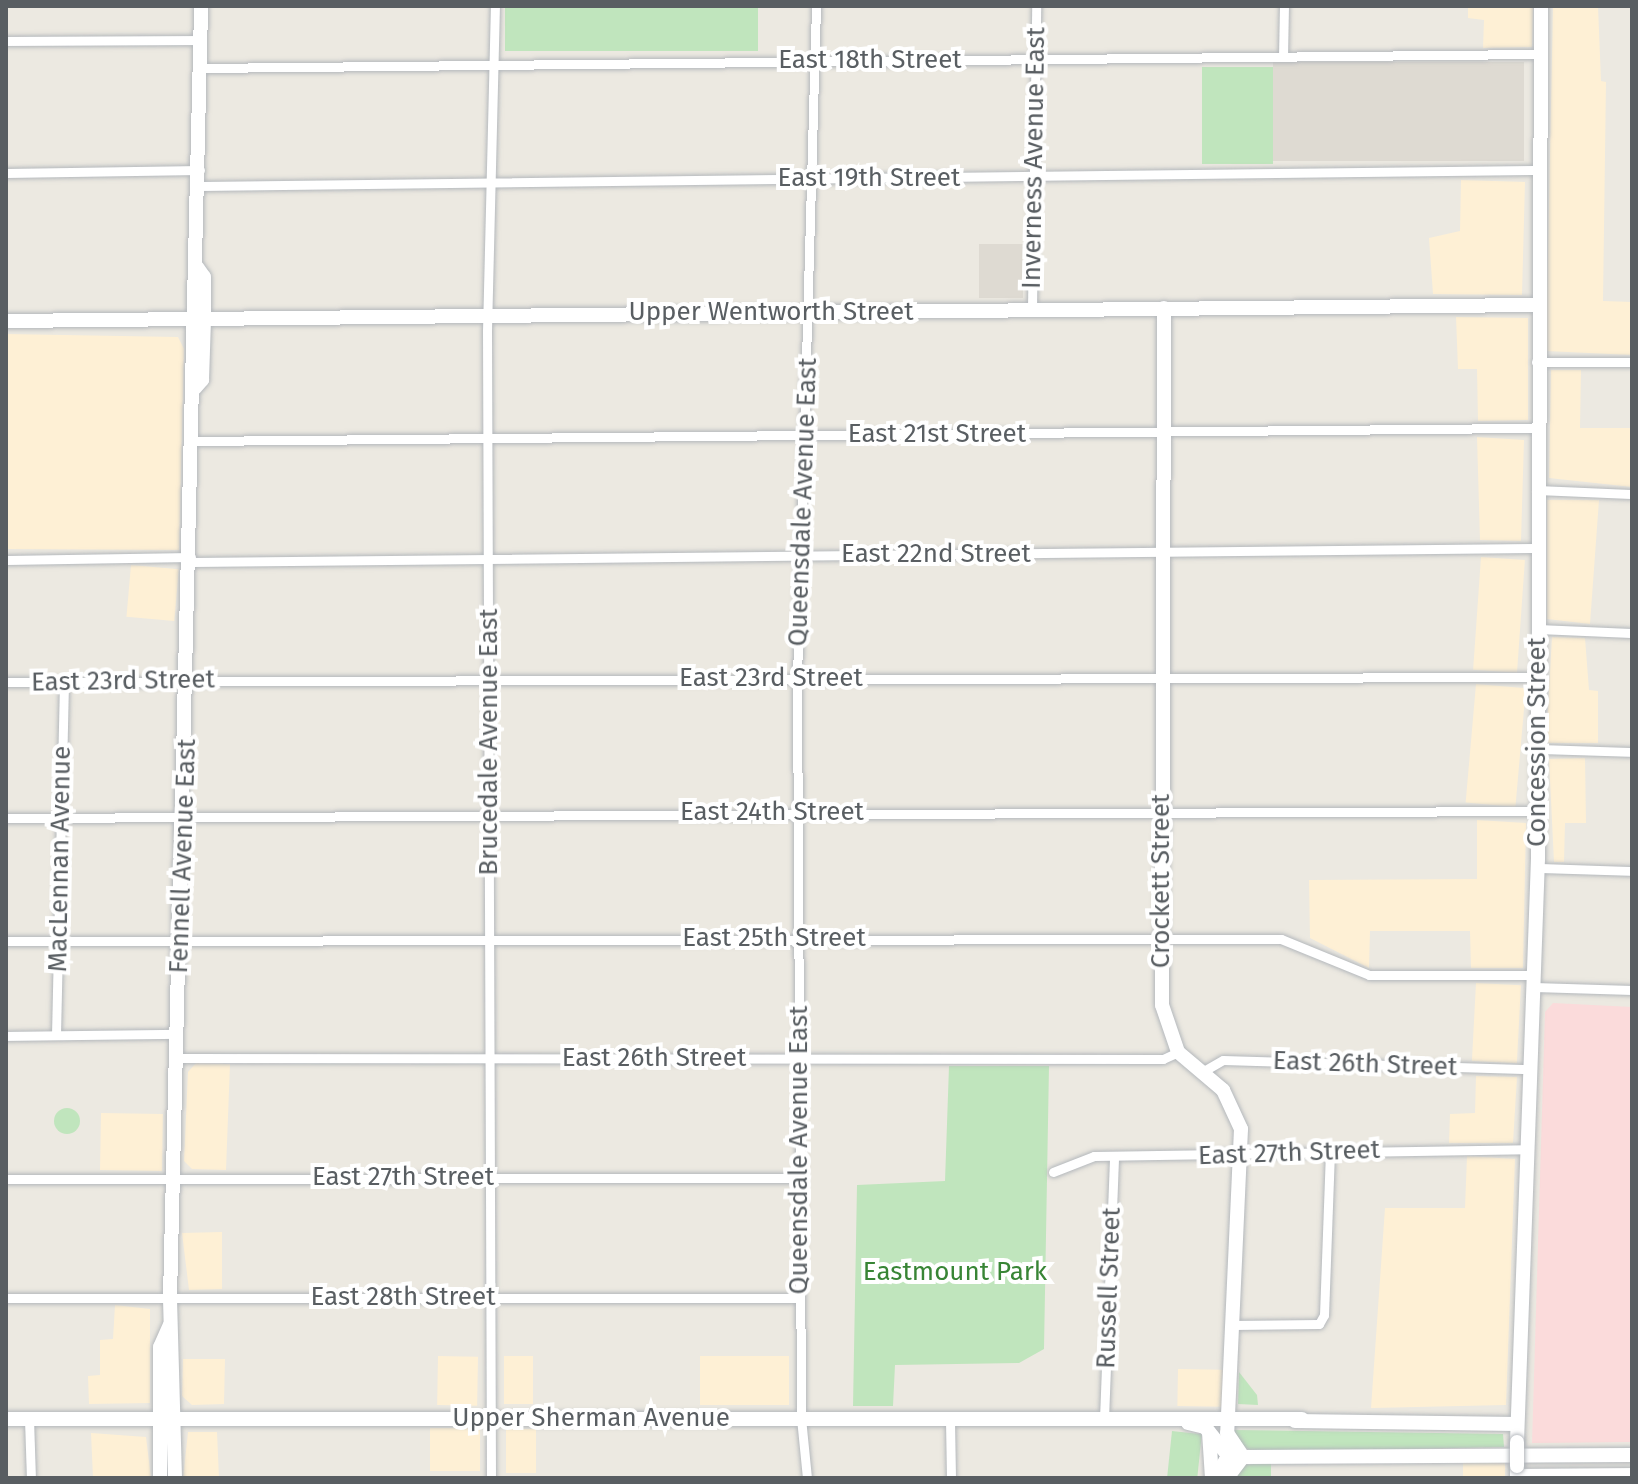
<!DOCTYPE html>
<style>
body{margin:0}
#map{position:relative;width:1638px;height:1484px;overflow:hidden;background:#ece9e1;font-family:"Fira Sans",sans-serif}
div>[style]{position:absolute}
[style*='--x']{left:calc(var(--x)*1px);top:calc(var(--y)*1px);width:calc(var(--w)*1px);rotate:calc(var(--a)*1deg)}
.commercial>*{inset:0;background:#fef0d5;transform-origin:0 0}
.education>*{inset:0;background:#dedad2;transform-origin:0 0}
.medical>*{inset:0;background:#fbdbdb}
.green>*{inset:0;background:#c0e5bd;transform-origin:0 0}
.round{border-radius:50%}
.roads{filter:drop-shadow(0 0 2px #b4b8bc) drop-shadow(0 0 2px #b4b8bc)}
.street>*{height:9px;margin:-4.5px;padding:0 4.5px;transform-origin:4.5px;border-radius:4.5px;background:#fff}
.secondary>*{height:14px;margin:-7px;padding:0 7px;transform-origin:7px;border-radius:7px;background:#fff}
.bridges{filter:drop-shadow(0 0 2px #b3b7bc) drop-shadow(0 0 2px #b3b7bc)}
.secondary-bridge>*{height:14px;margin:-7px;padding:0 7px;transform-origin:7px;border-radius:7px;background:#fff}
span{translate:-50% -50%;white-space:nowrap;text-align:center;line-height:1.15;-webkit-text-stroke:8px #fff;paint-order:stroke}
.street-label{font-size:26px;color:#595e62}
.park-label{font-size:26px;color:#388535}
.frame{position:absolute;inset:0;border:8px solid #595e62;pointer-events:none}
</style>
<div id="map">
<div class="commercial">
<i style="clip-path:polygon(1468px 6px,1533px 6px,1532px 47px,1483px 48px,1484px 20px,1468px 18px)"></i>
<i style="clip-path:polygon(1553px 6px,1598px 6px,1601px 81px,1606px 82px,1603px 301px,1632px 302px,1632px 355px,1546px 351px)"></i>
<i style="clip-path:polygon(1461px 180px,1525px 182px,1522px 295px,1433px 294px,1429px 238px,1460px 231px)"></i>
<i style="clip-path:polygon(1456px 317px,1528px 318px,1528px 420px,1478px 421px,1477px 369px,1458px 369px)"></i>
<i style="clip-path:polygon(6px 334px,178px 337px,184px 349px,179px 550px,6px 549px)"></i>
<i style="clip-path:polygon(1551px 370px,1581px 370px,1580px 428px,1632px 428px,1632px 487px,1549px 478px)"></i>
<i style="clip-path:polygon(1477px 437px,1524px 440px,1521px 541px,1480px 540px)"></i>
<i style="clip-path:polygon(1547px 500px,1599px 500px,1590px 624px,1547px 619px)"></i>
<i style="left:1481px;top:557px;width:44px;height:113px;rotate:4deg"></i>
<i style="left:131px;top:565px;width:48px;height:52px;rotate:5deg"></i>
<i style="clip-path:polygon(1552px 637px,1585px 638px,1589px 690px,1598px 691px,1598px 743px,1546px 743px)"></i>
<i style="left:1476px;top:684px;width:50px;height:119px;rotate:5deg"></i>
<i style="clip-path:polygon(1585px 758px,1586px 823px,1565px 823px,1564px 862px,1554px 862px,1549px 759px)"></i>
<i style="clip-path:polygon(1477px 820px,1526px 823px,1523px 968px,1471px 968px,1470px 931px,1370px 931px,1369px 968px,1310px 938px,1309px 880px,1477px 879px)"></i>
<i style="left:1476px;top:983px;width:45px;height:78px;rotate:3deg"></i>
<i style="clip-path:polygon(196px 1063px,230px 1064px,226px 1170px,192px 1169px,184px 1161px,188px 1072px)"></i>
<i style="clip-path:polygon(1476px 1076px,1517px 1077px,1513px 1143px,1449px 1143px,1450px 1114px,1475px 1113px)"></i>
<i style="left:101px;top:1113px;width:62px;height:57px;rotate:1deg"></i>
<i style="clip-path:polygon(1467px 1156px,1515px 1159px,1506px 1405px,1371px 1408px,1385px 1208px,1465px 1208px)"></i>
<i style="clip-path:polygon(222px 1232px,222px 1289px,189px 1290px,182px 1233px)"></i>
<i style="clip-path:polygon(115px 1305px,150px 1309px,150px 1403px,89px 1404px,88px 1376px,100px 1375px,100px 1340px,113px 1339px)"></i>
<i style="left:438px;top:1356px;width:40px;height:49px;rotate:1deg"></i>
<i style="left:504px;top:1356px;width:29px;height:48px"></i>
<i style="left:700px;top:1356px;width:89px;height:49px"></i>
<i style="clip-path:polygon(183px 1359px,225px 1359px,224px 1404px,192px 1405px,182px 1396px)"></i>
<i style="left:1178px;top:1369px;width:45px;height:37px;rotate:1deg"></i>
<i style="left:430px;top:1428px;width:50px;height:43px"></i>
<i style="left:506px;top:1429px;width:30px;height:44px"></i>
<i style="clip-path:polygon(188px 1432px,217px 1432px,219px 1478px,183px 1478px)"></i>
<i style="clip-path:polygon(91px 1433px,146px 1437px,151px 1478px,93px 1478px)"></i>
<i style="left:1463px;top:1460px;width:42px;height:18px"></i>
</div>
<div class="education">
<i style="left:1524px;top:62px;width:99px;height:251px;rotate:90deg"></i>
<i style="left:979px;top:244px;width:44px;height:54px"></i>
</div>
<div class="medical">
<i style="clip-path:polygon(1553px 1003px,1632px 1007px,1632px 1442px,1532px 1443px,1545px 1012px)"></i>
</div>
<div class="green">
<i style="left:505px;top:6px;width:253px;height:45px"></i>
<i style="left:1202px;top:67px;width:71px;height:97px"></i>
<i style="clip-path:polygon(949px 1066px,1049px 1066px,1044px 1349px,1019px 1363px,895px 1365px,893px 1406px,853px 1406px,857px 1185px,945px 1181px)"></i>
<i class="round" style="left:54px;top:1108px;width:26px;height:26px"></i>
<i style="clip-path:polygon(1239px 1372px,1257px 1395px,1258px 1405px,1238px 1404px)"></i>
<i style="clip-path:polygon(1234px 1430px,1503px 1434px,1504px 1447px,1253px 1452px,1234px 1440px)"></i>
<i style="left:1172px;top:1431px;width:30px;height:47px;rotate:6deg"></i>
<i style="clip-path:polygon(1271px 1462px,1271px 1478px,1231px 1478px,1245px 1465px)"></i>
</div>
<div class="roads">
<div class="street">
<i style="--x:6;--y:41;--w:194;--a:-0.3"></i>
<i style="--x:1283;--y:57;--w:51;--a:-88.9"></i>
<i style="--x:200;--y:68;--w:1340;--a:-0.6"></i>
<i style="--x:6;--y:173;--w:194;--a:-0.9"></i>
<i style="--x:200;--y:186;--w:1338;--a:-0.69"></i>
<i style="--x:1032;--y:309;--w:303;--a:-89.2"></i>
<i style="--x:1536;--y:362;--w:96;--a:0"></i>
<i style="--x:194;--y:441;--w:1342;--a:-0.56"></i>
<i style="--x:1536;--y:490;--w:96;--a:2.4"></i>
<i style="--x:6;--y:560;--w:185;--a:-0.9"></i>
<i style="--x:192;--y:562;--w:1344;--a:-0.6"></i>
<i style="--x:1537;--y:629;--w:95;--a:2.4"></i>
<i style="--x:6;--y:682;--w:1531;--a:-0.19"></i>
<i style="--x:1537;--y:749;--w:95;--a:1.8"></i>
<i style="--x:6;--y:818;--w:1531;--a:-0.26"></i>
<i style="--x:1537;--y:868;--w:95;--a:1.8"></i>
<i style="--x:6;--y:941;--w:1275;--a:-0.09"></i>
<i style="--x:1281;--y:939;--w:95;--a:22.2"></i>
<i style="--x:1369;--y:975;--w:165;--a:0"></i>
<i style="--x:1534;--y:987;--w:98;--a:1.8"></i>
<i style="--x:56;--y:1035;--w:353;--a:-88.7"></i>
<i style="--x:6;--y:1036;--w:171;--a:-0.7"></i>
<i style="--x:176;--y:1058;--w:987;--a:0.06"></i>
<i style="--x:1163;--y:1059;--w:17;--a:-25"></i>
<i style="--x:1202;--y:1072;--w:24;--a:-30"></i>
<i style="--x:1223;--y:1060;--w:308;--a:1.7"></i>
<i style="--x:1053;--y:1172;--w:44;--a:-21.3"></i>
<i style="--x:1094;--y:1156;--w:433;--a:-0.9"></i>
<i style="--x:6;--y:1179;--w:794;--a:-0.07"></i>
<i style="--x:6;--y:1298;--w:794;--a:0"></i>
<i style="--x:1233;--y:1325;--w:86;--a:-0.7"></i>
<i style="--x:1319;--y:1324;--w:10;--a:-61"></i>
<i style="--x:1324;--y:1315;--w:165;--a:-87.9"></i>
<i style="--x:29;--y:1419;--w:59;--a:88.1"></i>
<i style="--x:1104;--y:1419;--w:263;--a:-87.8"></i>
<i style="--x:950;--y:1420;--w:58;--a:89"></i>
<i style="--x:1517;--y:1473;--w:115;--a:-0.5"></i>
<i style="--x:491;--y:1478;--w:1147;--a:-90.2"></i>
<i style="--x:487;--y:331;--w:325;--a:-88.6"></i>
<i style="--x:807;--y:1478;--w:60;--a:-95.7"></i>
<i style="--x:801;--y:1418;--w:740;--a:-90.31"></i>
<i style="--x:797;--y:678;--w:672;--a:-88.38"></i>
</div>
<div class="secondary">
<i style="--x:1164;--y:308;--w:697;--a:90.16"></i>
<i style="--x:1162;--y:1005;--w:50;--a:71.2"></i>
<i style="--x:1178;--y:1052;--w:59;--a:40.2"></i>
<i style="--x:1223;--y:1090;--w:43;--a:65.2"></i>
<i style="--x:1241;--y:1129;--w:304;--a:92.6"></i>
<i style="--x:1227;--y:1433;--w:29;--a:56"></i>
<i style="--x:6;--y:321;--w:1530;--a:-0.6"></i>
<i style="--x:195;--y:388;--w:11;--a:-49"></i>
<i style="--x:202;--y:380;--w:60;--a:-88.1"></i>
<i style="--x:204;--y:320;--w:43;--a:-90"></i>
<i style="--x:204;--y:277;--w:12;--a:-125"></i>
<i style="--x:6;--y:1419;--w:1296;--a:0"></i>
<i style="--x:1295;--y:1421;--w:222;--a:0.8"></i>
<i style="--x:1188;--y:1423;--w:17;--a:13"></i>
<i style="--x:1205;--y:1427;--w:33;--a:51"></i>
<i style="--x:1226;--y:1453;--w:14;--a:17"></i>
<i style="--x:1209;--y:1432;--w:46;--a:86.3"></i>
<i style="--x:1517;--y:1442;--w:583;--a:-87.94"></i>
<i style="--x:1538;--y:859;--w:853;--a:-89.8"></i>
<i style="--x:1517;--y:1466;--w:12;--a:90"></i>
<i style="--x:160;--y:1478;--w:131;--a:-90"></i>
<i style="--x:160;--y:1347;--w:24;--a:-66"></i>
<i style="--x:175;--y:1478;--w:181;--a:-91.6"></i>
<i style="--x:170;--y:1297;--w:1291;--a:-88.62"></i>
<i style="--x:1215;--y:1478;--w:21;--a:-59"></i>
<i style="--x:1226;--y:1460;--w:17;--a:-10"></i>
<i style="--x:1243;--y:1457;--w:389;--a:-0.3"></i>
<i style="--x:1227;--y:1478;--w:26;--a:-53"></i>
</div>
</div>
<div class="bridges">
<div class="secondary-bridge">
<i style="--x:1517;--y:1442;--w:24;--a:90"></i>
</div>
</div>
<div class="street-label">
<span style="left:870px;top:60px">East 18th Street</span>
<span style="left:1034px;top:158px;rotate:-89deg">Inverness Avenue East</span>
<span style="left:869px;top:178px">East 19th Street</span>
<span style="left:771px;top:312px">Upper Wentworth Street</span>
<span style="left:937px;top:434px">East 21st Street</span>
<span style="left:803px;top:502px;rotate:-88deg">Queensdale Avenue East</span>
<span style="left:936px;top:554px">East 22nd Street</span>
<span style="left:771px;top:678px">East 23rd Street</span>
<span style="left:123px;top:681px;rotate:-1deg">East 23rd Street</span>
<span style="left:489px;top:742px;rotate:-90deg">Brucedale Avenue East</span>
<span style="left:1537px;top:742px;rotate:-90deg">Concession Street</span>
<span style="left:772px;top:812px">East 24th Street</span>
<span style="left:183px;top:856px;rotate:-88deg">Fennell Avenue East</span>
<span style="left:60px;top:859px;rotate:-89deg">MacLennan Avenue</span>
<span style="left:1161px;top:881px;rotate:-90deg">Crockett Street</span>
<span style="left:774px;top:938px">East 25th Street</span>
<span style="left:654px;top:1058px">East 26th Street</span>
<span style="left:1365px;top:1064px;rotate:2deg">East 26th Street</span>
<span style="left:799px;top:1150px;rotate:-90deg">Queensdale Avenue East</span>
<span style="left:1289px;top:1153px;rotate:-2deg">East 27th Street</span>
<span style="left:403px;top:1177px">East 27th Street</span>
<span style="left:1109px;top:1288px;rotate:-88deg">Russell Street</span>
<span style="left:403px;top:1297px">East 28th Street</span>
<span style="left:591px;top:1418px">Upper Sherman Avenue</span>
</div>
<div class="park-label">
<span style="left:955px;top:1272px">Eastmount Park</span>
</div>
<div class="frame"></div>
</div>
